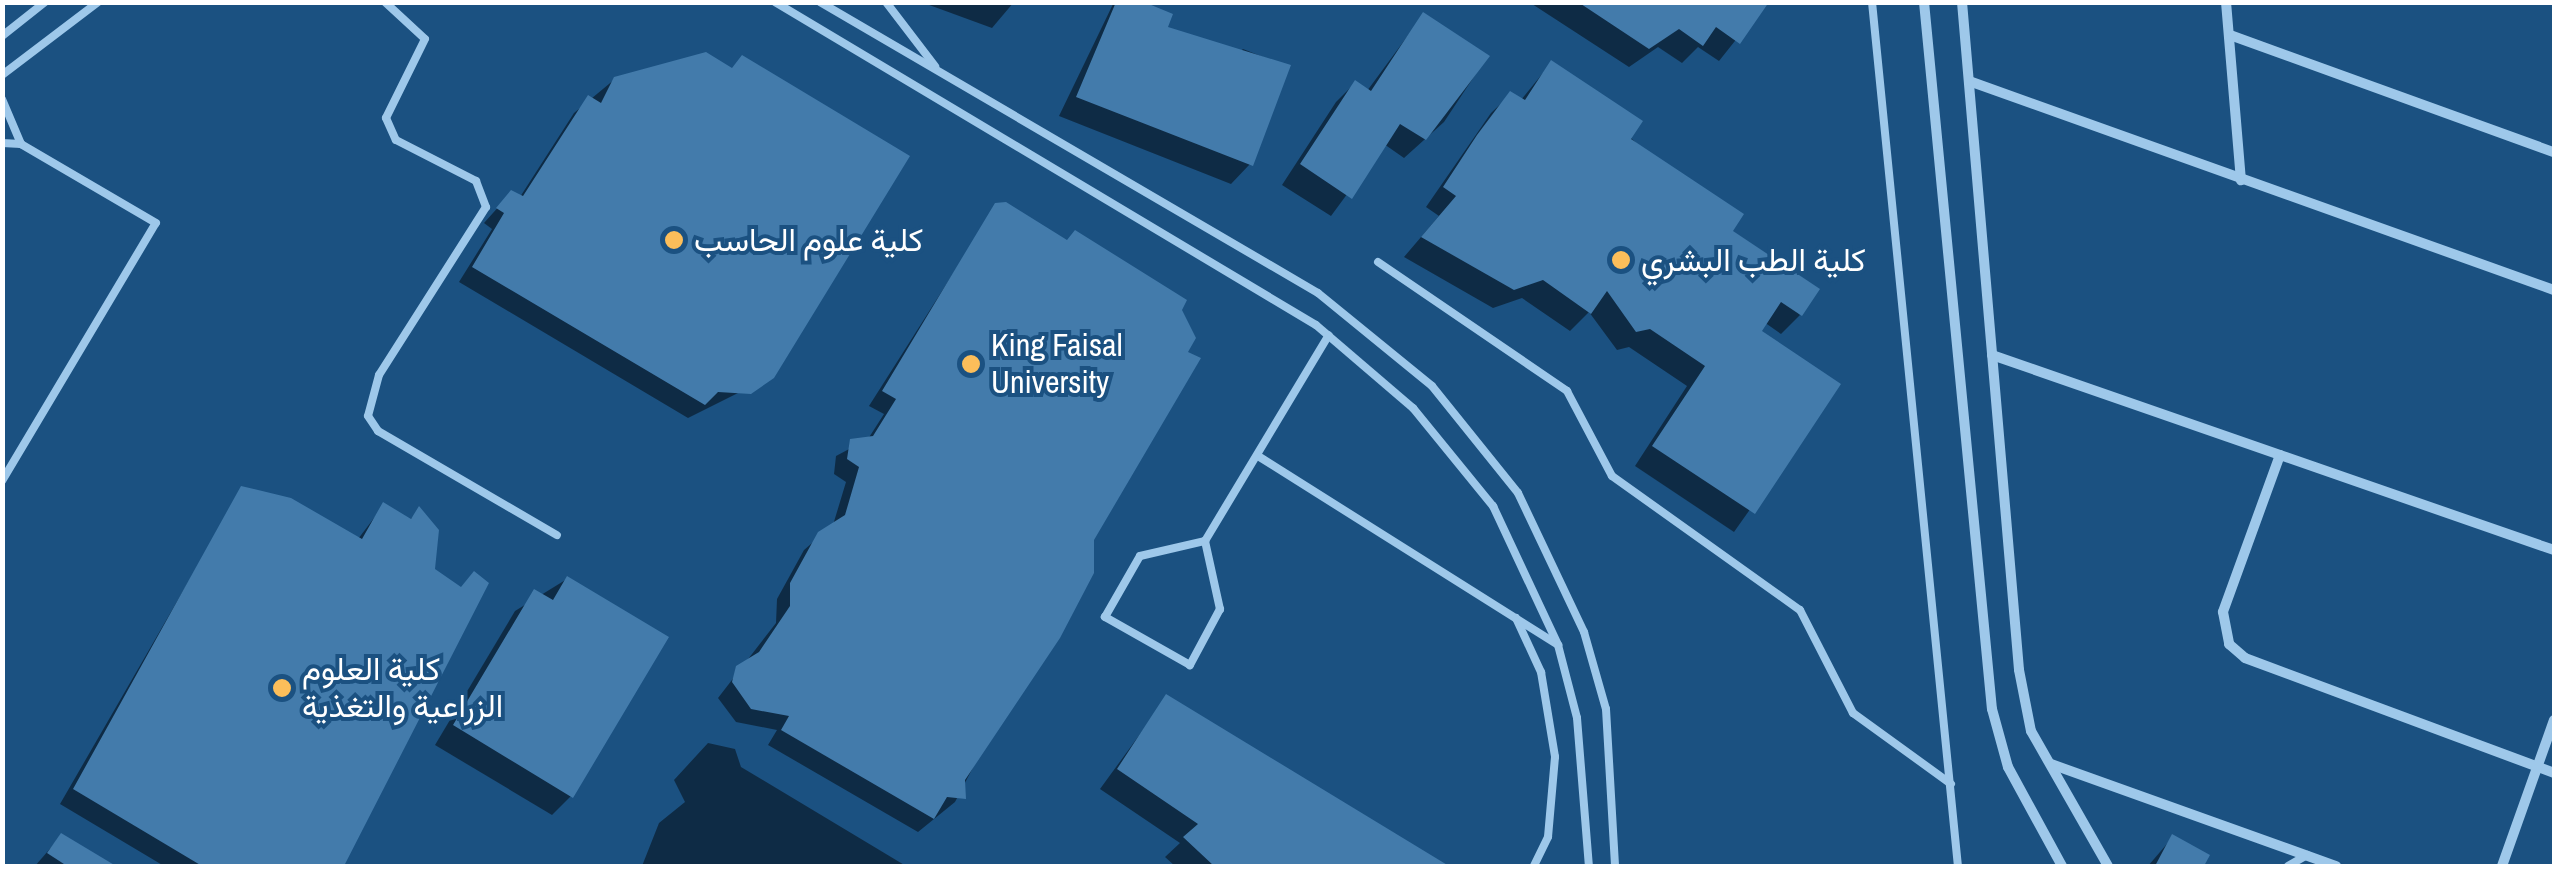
<!DOCTYPE html>
<meta charset="utf-8">
<style>
body{margin:0}
#map{position:relative;width:2557px;height:869px;overflow:hidden;background:#1b5181;font-family:"Archivo Narrow",Vazirmatn,sans-serif}
div>[style]{position:absolute}
[style*='--x']{left:calc(var(--x)*1px);top:calc(var(--y)*1px);width:calc(var(--w)*1px);rotate:calc(var(--a)*1deg)}
.shadow>*{inset:0;background:#0007}
.building>*{inset:0;background:#437bab}
.lane>*{height:8px;margin:-4px;padding:0 4px;transform-origin:4px;border-radius:4px;background:#9ec8ea}
.street>*{height:10px;margin:-5px;padding:0 5px;transform-origin:5px;border-radius:5px;background:#9ec8ea}
.dots>*{width:28px;height:28px;translate:-50% -50%;box-sizing:border-box;border:5px solid #1b5181;border-radius:50%}
span{translate:-50% -50%;white-space:nowrap;text-align:center;line-height:1.15;-webkit-text-stroke:8px #1b5181;paint-order:stroke}
.poi-label{font-size:32px;color:#fff}
.left{translate:0 -50%;text-align:left}
.frame{position:absolute;inset:0;border:5px solid #fff;pointer-events:none}
</style>
<div id="map">
<div class="shadow">
<i style="clip-path:polygon(921px 2px,1014px 2px,992px 28px)"></i>
<i style="clip-path:polygon(1114px 2px,1137px 2px,1165px 29px,1235px 56px,1243px 49px,1288px 67px,1250px 164px,1231px 184px,1059px 116px)"></i>
<i style="clip-path:polygon(1529px 2px,1766px 2px,1719px 61px,1698px 47px,1682px 63px,1658px 47px,1629px 67px)"></i>
<i style="clip-path:polygon(1423px 15px,1487px 57px,1444px 122px,1404px 158px,1384px 144px,1331px 216px,1282px 185px,1336px 102px,1355px 83px,1367px 91px)"></i>
<i style="clip-path:polygon(1551px 63px,1730px 231px,1800px 315px,1781px 334px,1764px 322px,1758px 332px,1838px 385px,1734px 532px,1635px 466px,1687px 386px,1629px 347px,1617px 350px,1589px 312px,1570px 331px,1522px 298px,1493px 308px,1404px 257px,1439px 216px,1426px 207px,1491px 113px,1511px 94px,1521px 100px)"></i>
<i style="clip-path:polygon(615px 79px,772px 376px,688px 418px,459px 282px,492px 229px,484px 223px,511px 193px,520px 197px,574px 113px)"></i>
<i style="clip-path:polygon(996px 206px,1092px 539px,955px 802px,918px 832px,768px 745px,777px 730px,736px 722px,718px 698px,776px 623px,777px 599px,804px 550px,833px 525px,846px 482px,834px 474px,836px 456px,868px 439px,884px 414px,869px 406px)"></i>
<i style="clip-path:polygon(242px 489px,358px 539px,384px 505px,409px 521px,419px 510px,433px 570px,460px 589px,486px 583px,341px 866px,164px 866px,60px 804px)"></i>
<i style="clip-path:polygon(567px 579px,571px 796px,552px 815px,435px 745px,515px 611px)"></i>
<i style="clip-path:polygon(1167px 697px,1444px 866px,1175px 866px,1165px 857px,1180px 843px,1100px 789px)"></i>
<i style="clip-path:polygon(708px 743px,735px 749px,741px 767px,906px 866px,642px 866px,659px 823px,685px 802px,674px 780px)"></i>
<i style="clip-path:polygon(61px 836px,111px 866px,35px 866px)"></i>
<i style="clip-path:polygon(2172px 838px,2207px 856px,2202px 866px,2148px 866px)"></i>
</div>
<div class="building">
<i style="clip-path:polygon(1116px 2px,1144px 2px,1173px 14px,1168px 27px,1291px 65px,1253px 166px,1076px 97px)"></i>
<i style="clip-path:polygon(1578px 2px,1769px 2px,1740px 44px,1716px 27px,1703px 46px,1679px 29px,1649px 49px)"></i>
<i style="clip-path:polygon(1423px 12px,1490px 56px,1426px 140px,1400px 124px,1352px 199px,1300px 164px,1355px 80px,1371px 91px)"></i>
<i style="clip-path:polygon(706px 52px,732px 68px,742px 55px,910px 156px,774px 378px,751px 394px,718px 392px,705px 405px,472px 267px,504px 213px,496px 208px,511px 190px,523px 196px,588px 95px,601px 103px,614px 77px)"></i>
<i style="clip-path:polygon(1551px 60px,1643px 121px,1631px 139px,1744px 214px,1733px 231px,1820px 289px,1802px 316px,1781px 302px,1762px 331px,1841px 384px,1755px 514px,1652px 446px,1705px 366px,1650px 329px,1636px 332px,1607px 291px,1591px 314px,1543px 280px,1514px 290px,1421px 237px,1456px 196px,1443px 187px,1477px 135px,1510px 91px,1525px 100px)"></i>
<i style="clip-path:polygon(1006px 202px,1067px 240px,1075px 230px,1187px 300px,1182px 310px,1196px 338px,1188px 352px,1201px 358px,1094px 540px,1094px 573px,1060px 638px,965px 780px,966px 799px,947px 797px,934px 819px,781px 730px,789px 716px,751px 709px,732px 682px,736px 666px,759px 652px,790px 606px,790px 583px,818px 532px,845px 515px,859px 467px,847px 459px,850px 439px,873px 436px,896px 399px,882px 391px,995px 203px)"></i>
<i style="clip-path:polygon(241px 486px,291px 498px,362px 539px,383px 502px,411px 519px,419px 506px,439px 530px,435px 569px,461px 587px,474px 571px,489px 583px,344px 866px,202px 866px,73px 789px)"></i>
<i style="clip-path:polygon(567px 576px,669px 637px,573px 798px,453px 725px,534px 589px,553px 600px)"></i>
<i style="clip-path:polygon(1166px 694px,1449px 866px,1214px 866px,1183px 837px,1198px 824px,1117px 769px)"></i>
<i style="clip-path:polygon(61px 833px,116px 866px,67px 866px,47px 853px)"></i>
<i style="clip-path:polygon(2172px 834px,2210px 855px,2204px 866px,2155px 866px)"></i>
</div>
<div class="lane">
<i style="--x:385;--y:2;--w:54;--a:42.8"></i>
<i style="--x:425;--y:39;--w:88;--a:116.3"></i>
<i style="--x:386;--y:118;--w:24;--a:66"></i>
<i style="--x:396;--y:140;--w:90;--a:27.1"></i>
<i style="--x:476;--y:181;--w:28;--a:69"></i>
<i style="--x:486;--y:207;--w:199;--a:122.5"></i>
<i style="--x:379;--y:375;--w:42;--a:105"></i>
<i style="--x:368;--y:416;--w:18;--a:56"></i>
<i style="--x:378;--y:431;--w:207;--a:30.2"></i>
<i style="--x:775;--y:2;--w:630;--a:30.84"></i>
<i style="--x:1316;--y:325;--w:128;--a:40.6"></i>
<i style="--x:1413;--y:408;--w:127;--a:50.8"></i>
<i style="--x:1493;--y:506;--w:153;--a:64.9"></i>
<i style="--x:1558;--y:645;--w:75;--a:75.4"></i>
<i style="--x:1577;--y:718;--w:148;--a:85.4"></i>
<i style="--x:820;--y:2;--w:577;--a:30.3"></i>
<i style="--x:1318;--y:293;--w:147;--a:39.2"></i>
<i style="--x:1432;--y:386;--w:137;--a:51.2"></i>
<i style="--x:1518;--y:493;--w:154;--a:64.6"></i>
<i style="--x:1584;--y:632;--w:80;--a:74.1"></i>
<i style="--x:1606;--y:709;--w:157;--a:86.7"></i>
<i style="--x:886;--y:2;--w:81;--a:52.6"></i>
<i style="--x:1872;--y:2;--w:868;--a:84.32"></i>
<i style="--x:2;--y:36;--w:55;--a:-38.3"></i>
<i style="--x:2;--y:75;--w:121;--a:-37.2"></i>
<i style="--x:2;--y:99;--w:49;--a:67.1"></i>
<i style="--x:21;--y:144;--w:19;--a:-177"></i>
<i style="--x:1378;--y:262;--w:229;--a:34.3"></i>
<i style="--x:1567;--y:391;--w:96;--a:62.1"></i>
<i style="--x:1612;--y:476;--w:231;--a:35.5"></i>
<i style="--x:1800;--y:610;--w:116;--a:62.8"></i>
<i style="--x:1853;--y:713;--w:121;--a:35.9"></i>
<i style="--x:1258;--y:456;--w:355;--a:32.2"></i>
<i style="--x:2;--y:481;--w:300;--a:-59.2"></i>
<i style="--x:156;--y:223;--w:156;--a:-149.7"></i>
<i style="--x:1205;--y:541;--w:70;--a:77.6"></i>
<i style="--x:1220;--y:609;--w:64;--a:118.2"></i>
<i style="--x:1190;--y:665;--w:98;--a:-150.5"></i>
<i style="--x:1105;--y:617;--w:70;--a:-60.2"></i>
<i style="--x:1140;--y:556;--w:67;--a:-13"></i>
<i style="--x:1205;--y:541;--w:240;--a:-59"></i>
<i style="--x:1516;--y:618;--w:60;--a:65.2"></i>
<i style="--x:1541;--y:672;--w:86;--a:80.6"></i>
<i style="--x:1555;--y:757;--w:80;--a:95"></i>
<i style="--x:1548;--y:837;--w:32;--a:116"></i>
<i style="--x:2288;--y:866;--w:22;--a:-30"></i>
</div>
<div class="street">
<i style="--x:1924;--y:2;--w:710;--a:84.51"></i>
<i style="--x:1992;--y:709;--w:60;--a:74.6"></i>
<i style="--x:2008;--y:767;--w:113;--a:61.4"></i>
<i style="--x:1962;--y:2;--w:670;--a:85.12"></i>
<i style="--x:2019;--y:670;--w:62;--a:78.9"></i>
<i style="--x:2031;--y:731;--w:155;--a:60.3"></i>
<i style="--x:2226;--y:2;--w:179;--a:85.2"></i>
<i style="--x:2230;--y:35;--w:344;--a:19.9"></i>
<i style="--x:1969;--y:81;--w:621;--a:19.66"></i>
<i style="--x:1992;--y:355;--w:595;--a:19.14"></i>
<i style="--x:2280;--y:455;--w:167;--a:110"></i>
<i style="--x:2223;--y:612;--w:33;--a:79"></i>
<i style="--x:2229;--y:644;--w:21;--a:41"></i>
<i style="--x:2245;--y:658;--w:330;--a:20.4"></i>
<i style="--x:2051;--y:764;--w:303;--a:19.7"></i>
<i style="--x:2502;--y:866;--w:155;--a:-70.4"></i>
</div>
<div class="dots">
<i style="left:674px;top:240px;background:#fcbe5a"></i>
<i style="left:1621px;top:260px;background:#fcbe5a"></i>
<i style="left:971px;top:364px;background:#fcbe5a"></i>
<i style="left:282px;top:688px;background:#fcbe5a"></i>
</div>
<div class="poi-label">
<span class="left" style="left:694px;top:240px">كلية علوم الحاسب</span>
<span class="left" style="left:1641px;top:260px">كلية الطب البشري</span>
<span class="left" style="left:991px;top:364px">King Faisal<br>University</span>
<span class="left" style="left:302px;top:688px">كلية العلوم<br>الزراعية والتغذية</span>
</div>
<div class="frame"></div>
</div>
